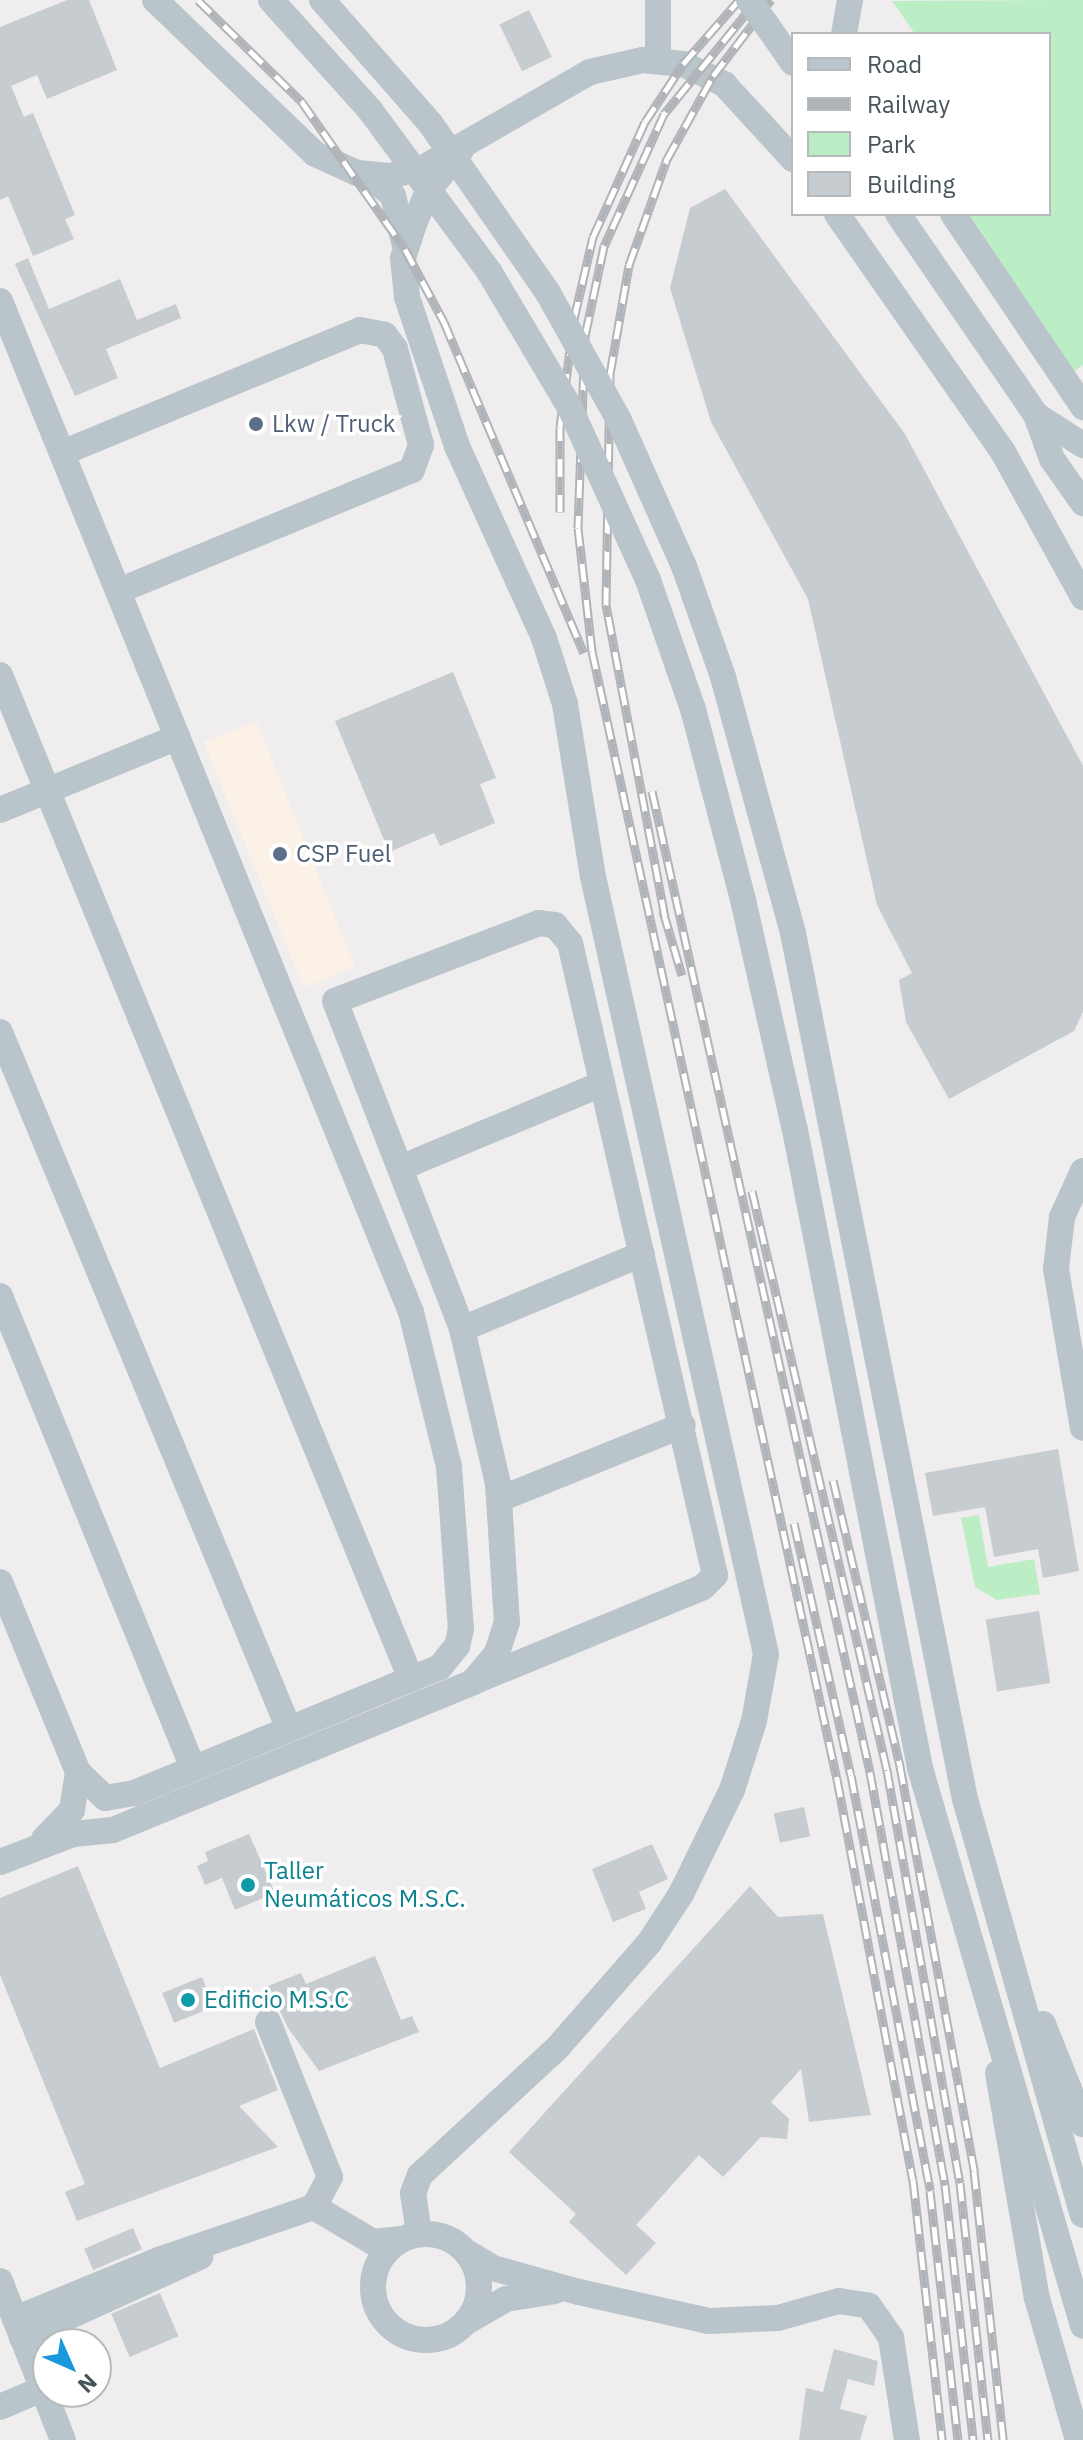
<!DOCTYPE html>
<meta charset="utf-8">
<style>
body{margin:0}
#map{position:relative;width:1083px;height:2440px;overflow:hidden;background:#f0edee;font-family:"IBM Plex Sans",sans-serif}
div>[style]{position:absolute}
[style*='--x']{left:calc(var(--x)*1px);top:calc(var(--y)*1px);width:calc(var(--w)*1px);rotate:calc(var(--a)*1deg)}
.commercial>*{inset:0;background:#fbf1e6;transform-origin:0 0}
.green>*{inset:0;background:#bbeec5}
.building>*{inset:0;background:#c7ccd0;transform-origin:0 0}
.minor>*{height:26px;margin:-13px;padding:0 13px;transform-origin:13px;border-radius:13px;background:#b9c5cb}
.minor>.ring{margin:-13px;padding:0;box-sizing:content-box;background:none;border:26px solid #b9c5cb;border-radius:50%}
.rail>*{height:9px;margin-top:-4.5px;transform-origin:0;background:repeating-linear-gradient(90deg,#fff 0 18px,#b0b4b8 0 36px);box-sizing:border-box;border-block:2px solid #b0b4b8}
.minor-bridge>*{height:26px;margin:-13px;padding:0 13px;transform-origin:13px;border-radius:13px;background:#b9c5cb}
.dots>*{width:22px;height:22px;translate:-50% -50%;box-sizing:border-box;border:4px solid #fff;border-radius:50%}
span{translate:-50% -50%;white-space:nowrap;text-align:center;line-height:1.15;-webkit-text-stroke:7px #fff;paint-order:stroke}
.service-label{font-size:24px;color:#4e5e75}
.left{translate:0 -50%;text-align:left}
.culture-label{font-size:24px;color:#0d838f}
.legend{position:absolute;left:791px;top:32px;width:260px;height:184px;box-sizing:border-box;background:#fff;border:2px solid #b5bbbd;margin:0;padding:10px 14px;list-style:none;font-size:24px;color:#46555b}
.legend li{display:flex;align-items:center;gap:16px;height:40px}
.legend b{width:40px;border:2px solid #b5bbbd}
.north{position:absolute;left:32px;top:2328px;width:80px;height:80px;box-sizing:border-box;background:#fff;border:2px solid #b5bbbd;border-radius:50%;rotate:135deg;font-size:22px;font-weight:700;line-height:32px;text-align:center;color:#46555b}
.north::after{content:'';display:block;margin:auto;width:28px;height:36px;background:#1a97dd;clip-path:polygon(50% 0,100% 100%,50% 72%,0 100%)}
</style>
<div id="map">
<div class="commercial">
<i style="left:256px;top:721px;width:265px;height:56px;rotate:68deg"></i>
</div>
<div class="green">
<i style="clip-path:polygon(1083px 0,1083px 365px,1074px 371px,969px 214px,1049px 214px,1049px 34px,915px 34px,892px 1px)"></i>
<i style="clip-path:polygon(979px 1515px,988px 1567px,1034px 1559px,1040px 1594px,997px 1600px,975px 1587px,961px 1518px)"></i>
</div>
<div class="building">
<i style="clip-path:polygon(67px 0,89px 0,117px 70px,47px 99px,37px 75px,11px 86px,24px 117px,33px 113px,75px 215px,65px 219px,74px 239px,33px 256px,8px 196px,0 200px,0 27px)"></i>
<i style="left:529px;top:10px;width:52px;height:33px;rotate:64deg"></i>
<i style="clip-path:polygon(725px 189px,905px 434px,1083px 766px,1083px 1012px,1074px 1031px,949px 1099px,906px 1022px,899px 980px,912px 973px,877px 905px,808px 599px,711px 422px,670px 288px,690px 208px)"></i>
<i style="clip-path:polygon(28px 258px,49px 309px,120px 279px,137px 320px,176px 304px,181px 318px,106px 349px,118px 378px,75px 396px,15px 264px)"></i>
<i style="clip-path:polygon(453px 672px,496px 778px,480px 784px,495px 823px,440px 846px,434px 833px,389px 852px,335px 721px)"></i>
<i style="clip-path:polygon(1058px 1449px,1079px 1571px,1043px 1578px,1038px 1549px,994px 1557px,985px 1507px,933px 1516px,925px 1473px)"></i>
<i style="left:1039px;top:1611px;width:73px;height:54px;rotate:81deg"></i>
<i style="left:804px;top:1807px;width:30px;height:31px;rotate:78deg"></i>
<i style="clip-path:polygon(249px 1834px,275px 1893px,235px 1910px,222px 1878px,205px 1885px,197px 1866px,208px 1861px,205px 1852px)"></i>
<i style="clip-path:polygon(652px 1844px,668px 1879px,639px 1892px,646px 1909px,613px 1922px,592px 1869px)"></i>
<i style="clip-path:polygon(78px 1866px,160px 2068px,254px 2029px,278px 2090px,239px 2106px,278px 2147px,77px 2221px,65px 2192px,85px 2184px,0 1975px,0 1898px)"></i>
<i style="clip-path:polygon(750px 1886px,778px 1917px,823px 1914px,871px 2115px,809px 2122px,801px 2069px,771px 2102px,789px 2119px,787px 2139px,761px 2137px,723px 2177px,699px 2155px,636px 2225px,656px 2243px,626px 2275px,569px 2222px,576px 2214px,509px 2152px)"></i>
<i style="clip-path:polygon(375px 1956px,401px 2020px,412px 2016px,419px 2032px,319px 2071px,288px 2028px,268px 1986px,301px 1973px,306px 1984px)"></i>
<i style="left:202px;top:1977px;width:32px;height:43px;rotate:68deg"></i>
<i style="left:133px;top:2228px;width:23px;height:53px;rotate:67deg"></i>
<i style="left:160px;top:2293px;width:47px;height:53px;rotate:67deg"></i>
<i style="clip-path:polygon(834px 2349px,878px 2361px,874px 2386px,848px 2379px,840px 2409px,867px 2416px,860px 2440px,799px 2440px,806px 2388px,823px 2392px)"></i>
</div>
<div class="minor">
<i style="--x:155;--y:0;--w:222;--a:43.9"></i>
<i style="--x:315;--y:154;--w:46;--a:24.3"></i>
<i style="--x:357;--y:173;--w:33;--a:5"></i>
<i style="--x:390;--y:176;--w:34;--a:-14"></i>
<i style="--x:423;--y:168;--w:193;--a:-29.9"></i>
<i style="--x:590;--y:72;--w:54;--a:-12.8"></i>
<i style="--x:643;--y:60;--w:40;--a:5.7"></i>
<i style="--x:683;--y:64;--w:46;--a:26"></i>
<i style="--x:724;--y:84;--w:102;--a:47.4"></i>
<i style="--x:766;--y:24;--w:47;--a:55.3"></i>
<i style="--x:844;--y:34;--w:35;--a:-80"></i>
<i style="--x:658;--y:60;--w:60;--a:-90"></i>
<i style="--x:369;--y:175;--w:32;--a:41"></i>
<i style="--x:393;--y:196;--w:51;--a:76.5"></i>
<i style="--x:837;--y:214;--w:290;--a:55.1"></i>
<i style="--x:1003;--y:452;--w:166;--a:61.1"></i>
<i style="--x:898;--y:214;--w:244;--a:55.5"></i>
<i style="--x:1036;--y:415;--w:47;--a:70"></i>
<i style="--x:1052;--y:459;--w:54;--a:54.8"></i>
<i style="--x:953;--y:214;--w:233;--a:56"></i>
<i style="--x:0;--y:301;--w:1091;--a:67.88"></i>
<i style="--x:411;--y:1312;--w:160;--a:76.2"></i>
<i style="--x:449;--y:1467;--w:162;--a:85.8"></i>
<i style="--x:461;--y:1629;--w:17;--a:103"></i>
<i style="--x:457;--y:1646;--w:27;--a:129"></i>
<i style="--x:440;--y:1667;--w:331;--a:157.6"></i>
<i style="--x:134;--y:1793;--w:29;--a:170"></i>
<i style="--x:105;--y:1798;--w:37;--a:-136"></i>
<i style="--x:78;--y:1772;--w:205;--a:-112.3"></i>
<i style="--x:1036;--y:415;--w:56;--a:32.6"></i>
<i style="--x:62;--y:453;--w:322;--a:-22.4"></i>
<i style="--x:360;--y:330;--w:25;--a:11"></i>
<i style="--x:385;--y:335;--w:17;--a:54"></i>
<i style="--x:395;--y:349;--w:99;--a:74.8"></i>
<i style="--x:421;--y:445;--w:27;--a:110"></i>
<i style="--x:412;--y:470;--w:317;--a:157.6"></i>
<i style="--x:684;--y:566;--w:118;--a:70.6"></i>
<i style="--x:723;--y:677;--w:265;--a:74.7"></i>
<i style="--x:793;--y:933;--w:883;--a:78.77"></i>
<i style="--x:965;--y:1799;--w:432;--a:74.2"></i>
<i style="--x:648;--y:580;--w:137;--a:70.8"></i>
<i style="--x:693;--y:709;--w:197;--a:75.3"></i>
<i style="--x:743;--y:900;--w:236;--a:77.3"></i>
<i style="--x:795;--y:1130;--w:650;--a:78.91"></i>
<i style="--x:920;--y:1768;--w:581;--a:73.72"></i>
<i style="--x:0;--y:675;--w:1085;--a:67.74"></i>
<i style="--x:0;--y:810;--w:192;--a:-22.3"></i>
<i style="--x:0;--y:1032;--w:755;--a:67.48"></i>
<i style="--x:400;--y:1168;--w:219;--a:-22.6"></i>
<i style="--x:1083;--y:1171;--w:51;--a:114.5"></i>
<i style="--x:1062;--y:1217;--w:52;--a:96.6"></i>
<i style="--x:1056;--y:1269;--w:161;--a:80.4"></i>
<i style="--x:0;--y:1296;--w:510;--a:67.76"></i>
<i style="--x:462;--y:1329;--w:195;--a:-22.6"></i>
<i style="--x:500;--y:1499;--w:197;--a:-22"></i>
<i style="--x:44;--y:1839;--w:40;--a:-46"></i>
<i style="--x:72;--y:1810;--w:38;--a:-81"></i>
<i style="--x:0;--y:1862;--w:78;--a:-21"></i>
<i style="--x:73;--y:1834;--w:40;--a:-5.7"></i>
<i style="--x:113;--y:1830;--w:389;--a:-22.3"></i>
<i style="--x:473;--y:1682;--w:249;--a:-22.4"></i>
<i style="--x:703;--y:1587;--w:17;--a:-45"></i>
<i style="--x:715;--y:1575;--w:648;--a:-102.92"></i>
<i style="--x:570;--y:943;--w:23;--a:-130"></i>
<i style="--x:555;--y:925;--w:16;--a:-173"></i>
<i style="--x:539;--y:923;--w:218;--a:159.1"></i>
<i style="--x:335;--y:1001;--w:352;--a:68.8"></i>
<i style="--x:462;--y:1329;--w:159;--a:76.9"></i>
<i style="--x:498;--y:1484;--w:138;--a:86.3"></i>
<i style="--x:507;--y:1622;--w:33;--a:108"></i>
<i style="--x:497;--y:1653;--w:38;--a:130"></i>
<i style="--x:1043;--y:2024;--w:108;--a:68.2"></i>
<i style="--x:998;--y:2073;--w:228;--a:80.2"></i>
<i style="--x:1037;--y:2298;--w:148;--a:73.9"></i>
<i style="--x:314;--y:2207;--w:69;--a:30.7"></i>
<i style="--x:373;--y:2242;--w:29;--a:-6"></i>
<i class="ring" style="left:373px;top:2234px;width:80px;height:80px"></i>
<i style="--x:419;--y:2234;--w:41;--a:-98.3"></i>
<i style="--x:413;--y:2193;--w:19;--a:-69"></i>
<i style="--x:420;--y:2175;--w:188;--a:-42.8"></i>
<i style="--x:558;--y:2047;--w:138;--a:-48.8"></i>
<i style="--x:649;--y:1943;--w:59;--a:-56.9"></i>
<i style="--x:681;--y:1894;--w:116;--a:-63.9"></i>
<i style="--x:732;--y:1790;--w:72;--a:-72.3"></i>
<i style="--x:754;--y:1721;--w:68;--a:-79.8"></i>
<i style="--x:766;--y:1654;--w:796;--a:-102.55"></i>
<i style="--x:593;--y:877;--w:175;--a:-99.2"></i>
<i style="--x:565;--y:704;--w:69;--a:-107.7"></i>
<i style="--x:544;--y:638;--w:211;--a:-114.4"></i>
<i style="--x:457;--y:446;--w:157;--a:-108.6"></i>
<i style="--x:407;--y:297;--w:39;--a:-96"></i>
<i style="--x:403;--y:258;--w:36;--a:-72"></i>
<i style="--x:414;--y:224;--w:36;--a:-67"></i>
<i style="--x:428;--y:191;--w:53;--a:-51.2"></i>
<i style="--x:468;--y:2253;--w:29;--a:31"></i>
<i style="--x:493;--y:2268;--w:89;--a:15.6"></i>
<i style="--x:579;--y:2292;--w:133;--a:12.6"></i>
<i style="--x:709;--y:2321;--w:69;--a:-2.5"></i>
<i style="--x:778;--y:2318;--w:63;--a:-15.6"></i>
<i style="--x:839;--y:2301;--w:30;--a:9"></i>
<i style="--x:869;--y:2306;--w:39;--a:55"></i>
<i style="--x:891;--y:2338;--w:103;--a:81.1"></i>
<i style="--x:0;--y:2281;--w:171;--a:68.4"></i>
<i style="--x:15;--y:2319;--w:158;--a:-22.3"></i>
<i style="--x:161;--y:2259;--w:162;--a:-18.8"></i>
<i style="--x:314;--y:2207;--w:34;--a:-62"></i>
<i style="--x:330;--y:2177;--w:167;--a:-111.8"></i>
<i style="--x:468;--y:2321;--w:44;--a:-30.1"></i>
<i style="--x:506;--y:2299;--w:50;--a:-9.3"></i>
<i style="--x:22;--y:2338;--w:196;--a:-24.5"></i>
<i style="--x:0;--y:2407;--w:46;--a:-23.2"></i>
</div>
<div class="rail">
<i style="--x:198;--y:0;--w:146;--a:44.4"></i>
<i style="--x:302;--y:102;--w:179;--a:55"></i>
<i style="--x:405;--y:249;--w:83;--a:61.9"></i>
<i style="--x:444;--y:322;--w:359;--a:67.1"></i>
<i style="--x:757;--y:0;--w:147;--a:129.2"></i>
<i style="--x:664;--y:114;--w:145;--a:114.4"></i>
<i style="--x:604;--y:246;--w:92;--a:101.9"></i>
<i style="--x:585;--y:336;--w:192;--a:92.1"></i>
<i style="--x:578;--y:528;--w:124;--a:83.5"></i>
<i style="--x:592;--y:651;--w:1154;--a:77.75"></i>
<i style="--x:837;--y:1779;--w:408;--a:79.3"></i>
<i style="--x:913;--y:2180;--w:262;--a:83.6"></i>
<i style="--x:560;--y:512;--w:85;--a:-90"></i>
<i style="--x:560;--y:427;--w:109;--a:-82.6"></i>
<i style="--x:574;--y:319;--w:84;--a:-77"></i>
<i style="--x:593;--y:237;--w:126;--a:-65.7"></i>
<i style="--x:645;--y:122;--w:69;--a:-56.8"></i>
<i style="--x:683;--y:64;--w:85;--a:-48.8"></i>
<i style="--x:652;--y:791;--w:1005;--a:77.47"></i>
<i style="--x:870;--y:1772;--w:420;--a:79.7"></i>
<i style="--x:945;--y:2185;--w:257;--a:83.7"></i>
<i style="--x:663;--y:911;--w:67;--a:73.5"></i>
<i style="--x:665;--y:917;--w:318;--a:-100.7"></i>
<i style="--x:606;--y:605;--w:231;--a:-89"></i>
<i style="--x:610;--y:374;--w:111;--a:-80.1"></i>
<i style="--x:629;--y:265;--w:113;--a:-70.3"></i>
<i style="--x:667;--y:159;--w:95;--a:-61"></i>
<i style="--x:713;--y:76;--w:96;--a:-52.7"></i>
<i style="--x:752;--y:1191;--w:595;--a:76.88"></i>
<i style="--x:887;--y:1770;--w:419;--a:80"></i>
<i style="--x:960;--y:2183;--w:259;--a:83.8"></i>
<i style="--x:833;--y:1480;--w:294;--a:76.8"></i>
<i style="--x:900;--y:1766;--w:412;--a:79.6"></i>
<i style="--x:974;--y:2171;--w:271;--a:83.8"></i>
<i style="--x:794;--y:1523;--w:258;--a:77.3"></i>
<i style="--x:851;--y:1775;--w:423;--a:79.2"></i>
<i style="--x:930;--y:2191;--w:251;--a:83.6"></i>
</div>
<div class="minor-bridge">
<i style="--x:271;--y:0;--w:148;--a:48"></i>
<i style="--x:370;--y:110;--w:202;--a:53.6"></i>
<i style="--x:490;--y:273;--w:157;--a:59.3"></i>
<i style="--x:570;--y:408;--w:189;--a:65.6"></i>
<i style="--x:322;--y:0;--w:164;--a:48.7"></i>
<i style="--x:430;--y:123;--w:207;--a:55.2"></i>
<i style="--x:548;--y:293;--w:143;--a:60.8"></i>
<i style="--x:618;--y:418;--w:162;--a:66"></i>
<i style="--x:749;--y:0;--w:29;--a:55"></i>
</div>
<div class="dots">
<i style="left:256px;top:424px;background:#5c6f8a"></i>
<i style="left:280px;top:854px;background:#5c6f8a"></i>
<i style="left:248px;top:1885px;background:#0f9aa8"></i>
<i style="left:188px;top:2000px;background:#0f9aa8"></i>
</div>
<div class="service-label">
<span class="left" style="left:272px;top:424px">Lkw / Truck</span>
<span class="left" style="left:296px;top:854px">CSP Fuel</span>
</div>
<div class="culture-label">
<span class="left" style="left:264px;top:1885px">Taller<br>Neumáticos M.S.C.</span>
<span class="left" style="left:204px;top:2000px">Edificio M.S.C</span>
</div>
<ul class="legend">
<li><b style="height:10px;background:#b9c5cb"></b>Road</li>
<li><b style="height:10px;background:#b0b4b8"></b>Railway</li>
<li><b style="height:22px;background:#bbeec5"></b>Park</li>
<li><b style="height:22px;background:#c7ccd0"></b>Building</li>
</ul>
<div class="north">N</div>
</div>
